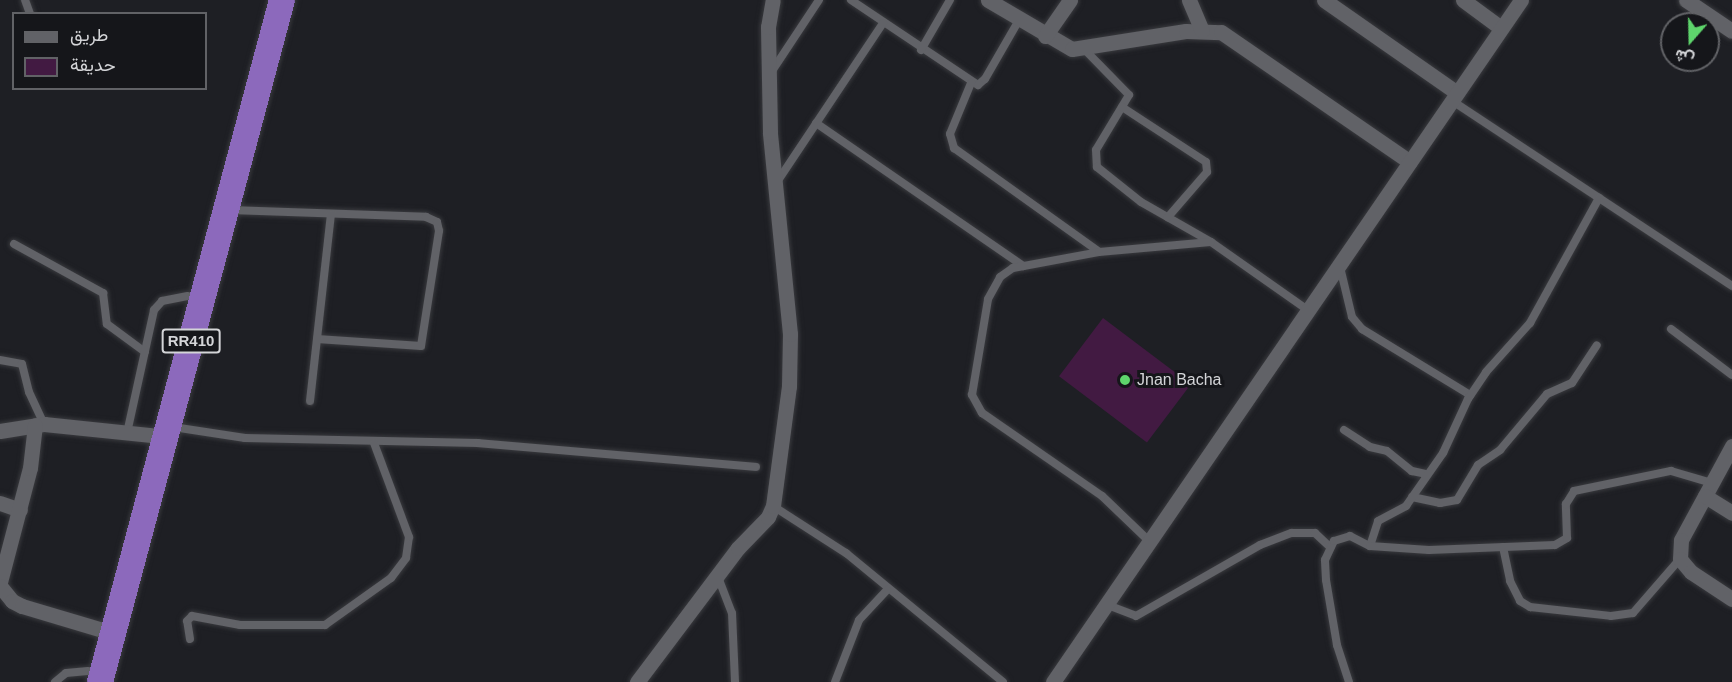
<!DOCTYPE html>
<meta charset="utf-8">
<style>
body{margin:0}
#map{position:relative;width:1732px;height:682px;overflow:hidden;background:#1e1f24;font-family:Helvetica,Vazirmatn,sans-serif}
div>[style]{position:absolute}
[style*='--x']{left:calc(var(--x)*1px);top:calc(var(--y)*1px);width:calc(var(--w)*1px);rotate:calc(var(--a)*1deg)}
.green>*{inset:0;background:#421a42;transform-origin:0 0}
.roads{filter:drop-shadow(0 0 2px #393a3e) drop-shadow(0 0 2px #393a3e)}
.service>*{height:8px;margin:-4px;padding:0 4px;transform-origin:4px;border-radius:4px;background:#616267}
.minor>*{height:15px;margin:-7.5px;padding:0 7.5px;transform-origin:7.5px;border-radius:7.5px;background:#616267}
.trunk>*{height:26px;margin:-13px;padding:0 13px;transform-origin:13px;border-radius:13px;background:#8c69bc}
.dots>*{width:16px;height:16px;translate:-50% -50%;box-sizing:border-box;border:3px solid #15161a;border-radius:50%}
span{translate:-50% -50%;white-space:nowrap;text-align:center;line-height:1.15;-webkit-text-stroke:6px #15161a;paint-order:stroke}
.shield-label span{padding:2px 4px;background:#15161a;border:2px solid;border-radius:4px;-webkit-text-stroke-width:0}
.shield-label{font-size:15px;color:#d4d5d8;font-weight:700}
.poi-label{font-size:16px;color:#d4d5d8}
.left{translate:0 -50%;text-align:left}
.legend{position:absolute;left:12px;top:12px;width:195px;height:78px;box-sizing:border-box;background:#15161a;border:2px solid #616266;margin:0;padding:8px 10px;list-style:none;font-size:18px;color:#d4d5d8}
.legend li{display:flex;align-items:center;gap:12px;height:30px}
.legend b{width:30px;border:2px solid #616266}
.north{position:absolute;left:1660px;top:12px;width:60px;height:60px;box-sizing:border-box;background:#15161a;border:2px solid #616266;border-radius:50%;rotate:200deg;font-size:16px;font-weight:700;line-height:24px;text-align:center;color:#d4d5d8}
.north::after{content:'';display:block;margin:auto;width:21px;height:27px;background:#5ed56c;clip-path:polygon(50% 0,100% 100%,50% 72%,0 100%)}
</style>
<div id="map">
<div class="green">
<i style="left:1103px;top:318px;width:110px;height:73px;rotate:37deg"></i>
</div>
<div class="roads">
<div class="service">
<i style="--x:25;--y:0;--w:15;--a:70"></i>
<i style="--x:851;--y:0;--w:153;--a:33.8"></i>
<i style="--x:978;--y:85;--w:9;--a:-41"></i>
<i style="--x:985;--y:79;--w:68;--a:-60"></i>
<i style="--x:921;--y:50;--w:58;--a:-59.9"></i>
<i style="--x:1085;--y:50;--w:63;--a:45.6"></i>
<i style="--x:1129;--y:95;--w:64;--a:121"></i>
<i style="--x:1096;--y:150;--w:17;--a:87"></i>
<i style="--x:1097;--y:167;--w:56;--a:38.5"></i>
<i style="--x:1141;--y:202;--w:81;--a:29.7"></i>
<i style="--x:1211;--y:242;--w:120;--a:35.1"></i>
<i style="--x:772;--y:71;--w:85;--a:-56.5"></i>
<i style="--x:971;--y:83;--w:55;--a:112.4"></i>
<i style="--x:950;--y:134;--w:15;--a:74"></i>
<i style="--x:954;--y:148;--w:178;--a:35.6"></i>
<i style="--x:1451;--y:100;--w:337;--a:33.5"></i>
<i style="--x:1122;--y:107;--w:100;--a:33.2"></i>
<i style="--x:1206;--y:162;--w:10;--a:84"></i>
<i style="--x:1207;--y:172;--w:60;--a:130.9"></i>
<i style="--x:816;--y:123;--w:252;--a:34.6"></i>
<i style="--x:777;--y:182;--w:191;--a:-56.3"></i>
<i style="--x:230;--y:210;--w:196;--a:2"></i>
<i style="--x:426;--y:217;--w:12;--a:24"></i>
<i style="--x:437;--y:222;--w:9;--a:77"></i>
<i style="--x:439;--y:231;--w:116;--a:98.9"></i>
<i style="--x:421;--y:346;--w:104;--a:-176.1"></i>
<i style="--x:14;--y:244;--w:102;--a:28.8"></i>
<i style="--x:103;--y:293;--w:31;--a:83"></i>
<i style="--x:107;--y:324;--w:47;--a:36.4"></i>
<i style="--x:1340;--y:267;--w:51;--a:76.5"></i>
<i style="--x:1352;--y:317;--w:16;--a:50"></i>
<i style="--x:1362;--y:329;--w:127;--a:31.4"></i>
<i style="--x:1671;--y:329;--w:76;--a:37"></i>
<i style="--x:0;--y:360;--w:22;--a:10"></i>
<i style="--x:22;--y:364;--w:29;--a:76"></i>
<i style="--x:29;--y:392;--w:35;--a:65"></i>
<i style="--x:310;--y:401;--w:188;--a:-83.6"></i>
<i style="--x:173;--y:427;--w:73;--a:8.7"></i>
<i style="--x:245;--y:438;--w:233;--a:1.2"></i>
<i style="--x:478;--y:443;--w:279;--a:4.9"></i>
<i style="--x:1344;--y:430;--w:31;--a:33"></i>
<i style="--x:1370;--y:447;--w:17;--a:13"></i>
<i style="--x:1387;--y:451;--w:32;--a:39"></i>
<i style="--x:1412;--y:471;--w:14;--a:12"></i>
<i style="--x:127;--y:433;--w:126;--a:-77.6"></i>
<i style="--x:154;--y:310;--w:12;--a:-48"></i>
<i style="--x:162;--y:301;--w:26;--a:-11"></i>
<i style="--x:1412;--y:497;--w:29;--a:12"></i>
<i style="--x:1440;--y:503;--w:17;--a:-10"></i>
<i style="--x:1457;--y:500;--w:41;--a:-59"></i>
<i style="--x:1478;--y:465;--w:27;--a:-34"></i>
<i style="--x:1500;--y:450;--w:73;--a:-50"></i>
<i style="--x:1547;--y:394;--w:27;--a:-24"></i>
<i style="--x:1572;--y:383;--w:45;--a:-56.7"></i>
<i style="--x:773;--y:506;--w:87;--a:32.8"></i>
<i style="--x:846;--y:553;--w:203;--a:39.4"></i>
<i style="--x:1149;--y:541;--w:65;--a:-136.2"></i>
<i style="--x:1102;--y:496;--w:146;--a:-145.3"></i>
<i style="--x:982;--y:413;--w:21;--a:-119"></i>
<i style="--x:972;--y:395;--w:97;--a:-80.5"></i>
<i style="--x:988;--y:299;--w:25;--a:-61"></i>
<i style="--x:1000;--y:277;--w:16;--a:-35"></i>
<i style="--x:1013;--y:268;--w:87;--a:-10.5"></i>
<i style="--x:1099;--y:252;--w:112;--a:-5.1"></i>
<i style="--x:1370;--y:546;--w:26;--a:-72"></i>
<i style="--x:1378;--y:521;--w:32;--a:-28"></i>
<i style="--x:1406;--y:506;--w:65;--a:-55.1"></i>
<i style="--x:1443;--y:453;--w:60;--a:-65.2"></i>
<i style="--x:1468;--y:399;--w:32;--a:-56"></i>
<i style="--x:1486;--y:372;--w:66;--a:-48.1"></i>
<i style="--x:1530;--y:323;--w:143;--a:-61.1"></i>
<i style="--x:1503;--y:547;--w:35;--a:78"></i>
<i style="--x:1510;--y:581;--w:22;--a:63"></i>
<i style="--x:1520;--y:601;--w:12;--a:31"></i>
<i style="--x:1530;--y:607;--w:81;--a:6.3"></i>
<i style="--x:1611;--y:616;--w:22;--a:-8"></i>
<i style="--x:1633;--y:613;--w:72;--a:-49"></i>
<i style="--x:718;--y:577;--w:39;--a:69"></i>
<i style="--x:732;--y:613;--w:69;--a:87.5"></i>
<i style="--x:1105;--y:604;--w:33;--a:21"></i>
<i style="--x:1136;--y:616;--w:143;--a:-29.8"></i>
<i style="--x:1260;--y:545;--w:34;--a:-21"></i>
<i style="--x:1292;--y:533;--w:23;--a:0"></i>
<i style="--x:1315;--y:533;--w:21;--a:43"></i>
<i style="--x:190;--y:639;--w:18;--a:-99"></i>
<i style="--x:187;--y:621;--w:7;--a:-45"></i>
<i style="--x:192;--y:616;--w:49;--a:10.6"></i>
<i style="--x:240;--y:625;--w:85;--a:0"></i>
<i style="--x:325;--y:625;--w:81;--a:-35.5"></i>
<i style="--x:391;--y:578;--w:25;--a:-53"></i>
<i style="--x:406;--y:558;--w:21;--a:-82"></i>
<i style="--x:409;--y:537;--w:100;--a:-110.4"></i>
<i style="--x:55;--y:682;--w:14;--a:-39"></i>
<i style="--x:66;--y:673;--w:22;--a:-5"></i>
<i style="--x:835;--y:682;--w:66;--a:-68.8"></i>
<i style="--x:859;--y:620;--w:41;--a:-47"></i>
<i style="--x:1349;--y:682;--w:39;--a:-108"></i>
<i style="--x:1337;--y:645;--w:66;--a:-99.6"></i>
<i style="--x:1326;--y:580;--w:20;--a:-93"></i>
<i style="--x:1325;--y:560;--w:21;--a:-65"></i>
<i style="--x:1334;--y:541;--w:17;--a:-17"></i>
<i style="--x:1350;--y:536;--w:22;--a:27"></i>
<i style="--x:1370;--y:546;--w:59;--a:3.9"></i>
<i style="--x:1429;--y:550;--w:126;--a:-2.3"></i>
<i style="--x:1555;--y:545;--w:14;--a:-30"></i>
<i style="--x:1567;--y:538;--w:34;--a:-92"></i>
<i style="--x:1566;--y:504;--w:15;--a:-58"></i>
<i style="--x:1574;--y:491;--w:99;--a:-11.7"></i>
<i style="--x:1671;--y:471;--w:43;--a:16.3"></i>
</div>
<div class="minor">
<i style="--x:988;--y:0;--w:97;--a:30.3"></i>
<i style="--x:1072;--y:49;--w:115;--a:-9"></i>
<i style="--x:1186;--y:31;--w:35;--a:2"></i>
<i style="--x:1221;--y:32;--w:229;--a:34.5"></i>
<i style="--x:1189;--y:0;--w:33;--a:67"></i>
<i style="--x:1324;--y:0;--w:161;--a:34.9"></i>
<i style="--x:1463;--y:0;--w:47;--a:36.4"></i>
<i style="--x:1686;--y:0;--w:55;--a:34"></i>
<i style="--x:1045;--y:36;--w:44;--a:-55.2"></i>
<i style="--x:0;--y:431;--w:45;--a:-9"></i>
<i style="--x:44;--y:424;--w:108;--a:5.9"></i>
<i style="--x:1732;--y:446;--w:107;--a:118.5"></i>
<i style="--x:1681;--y:540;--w:19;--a:93"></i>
<i style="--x:1680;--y:559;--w:17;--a:50"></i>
<i style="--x:1691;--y:572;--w:49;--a:33.4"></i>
<i style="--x:1705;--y:496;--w:32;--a:32"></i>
<i style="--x:0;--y:503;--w:21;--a:19"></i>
<i style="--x:0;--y:582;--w:118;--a:-75.3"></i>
<i style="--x:30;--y:468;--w:43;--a:-83.4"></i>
<i style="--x:0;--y:586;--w:19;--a:51"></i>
<i style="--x:12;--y:601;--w:11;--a:27"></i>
<i style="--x:22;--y:606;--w:80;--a:16.6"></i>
<i style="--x:637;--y:682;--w:168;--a:-53"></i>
<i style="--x:738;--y:548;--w:43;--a:-45.9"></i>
<i style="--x:768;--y:517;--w:12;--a:-66"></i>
<i style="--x:773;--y:506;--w:121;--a:-82.4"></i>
<i style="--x:789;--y:386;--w:52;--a:-88.9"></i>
<i style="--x:790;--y:334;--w:203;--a:-95.7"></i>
<i style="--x:770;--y:132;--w:105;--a:-91.1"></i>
<i style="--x:768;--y:27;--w:27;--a:-80"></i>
<i style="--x:1053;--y:682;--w:827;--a:-55.54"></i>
</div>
<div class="trunk">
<i style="--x:100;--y:682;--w:706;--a:-75.06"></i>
</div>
</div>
<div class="dots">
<i style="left:1125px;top:380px;background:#5ed56c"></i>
</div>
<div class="shield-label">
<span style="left:191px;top:341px">RR410</span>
</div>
<div class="poi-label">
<span class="left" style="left:1137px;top:380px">Jnan Bacha</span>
</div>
<ul class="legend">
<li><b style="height:8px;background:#616267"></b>طريق</li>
<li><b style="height:16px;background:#421a42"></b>حديقة</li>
</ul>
<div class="north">ش</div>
</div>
